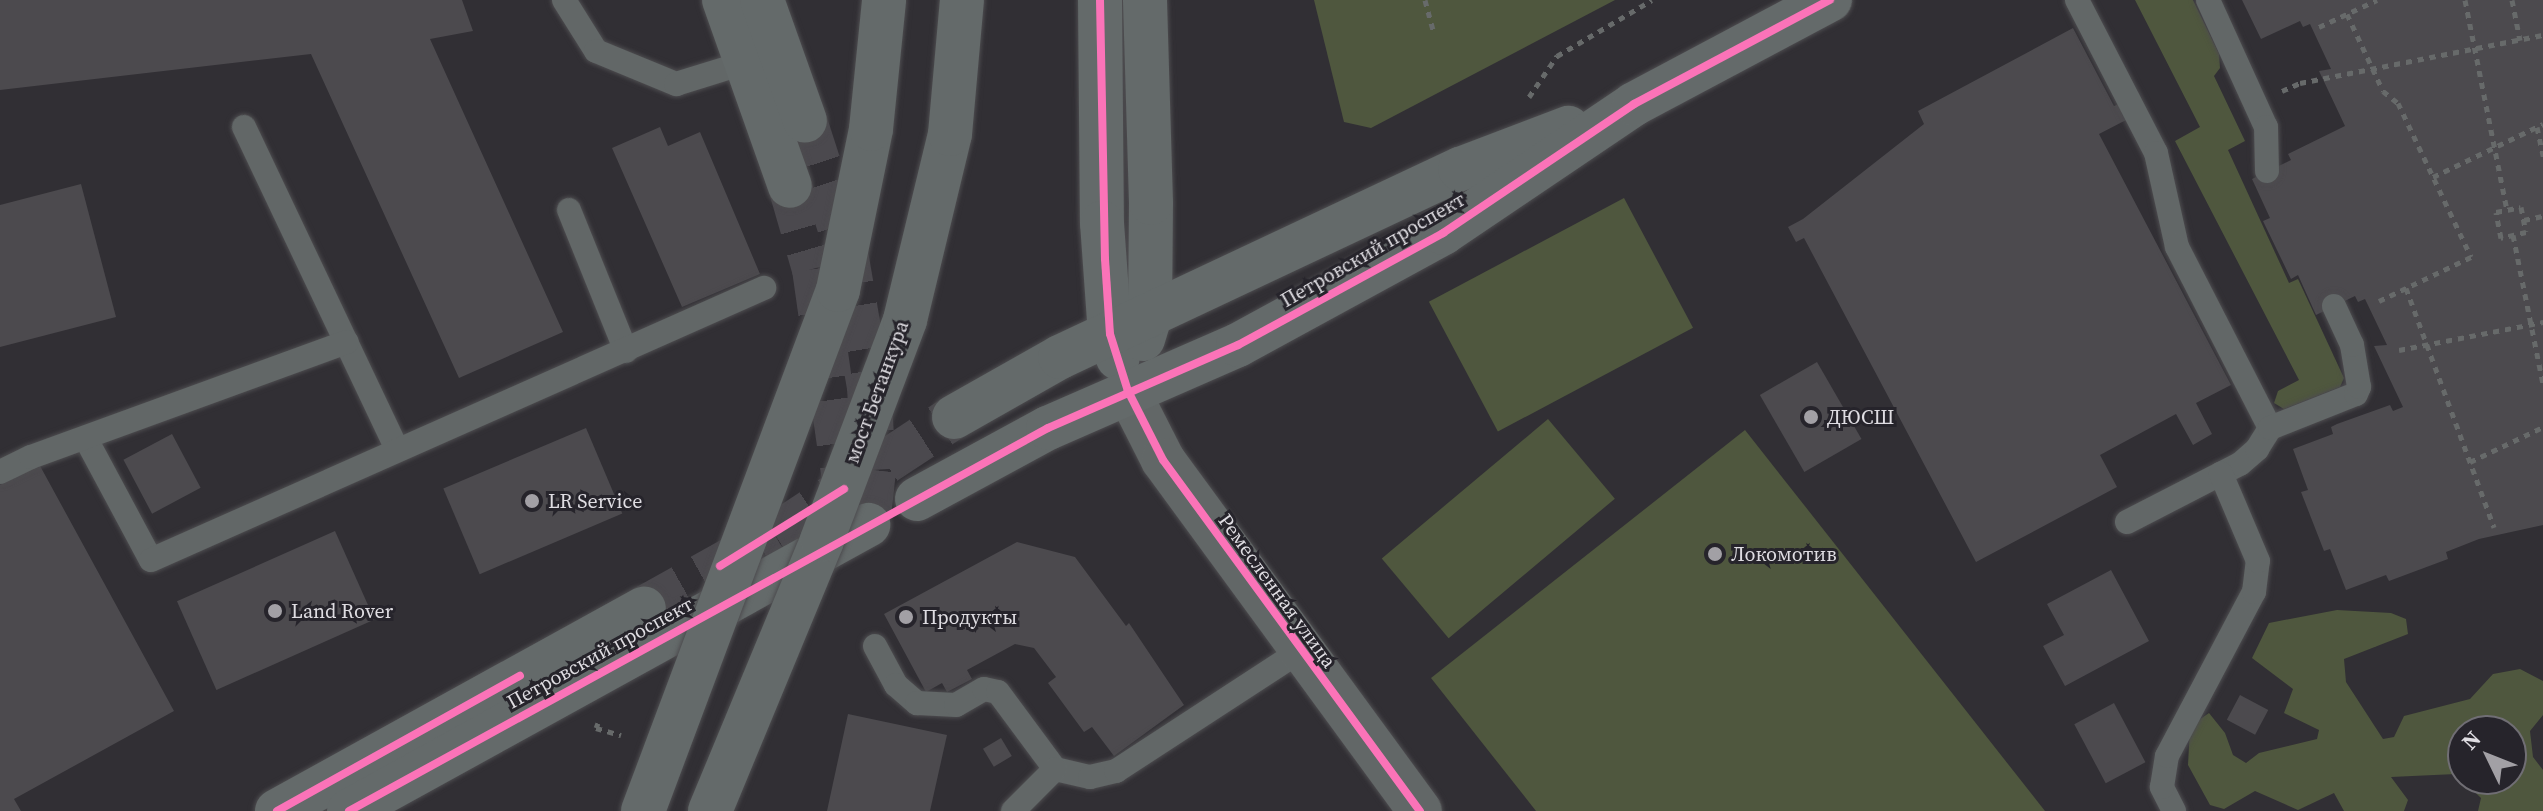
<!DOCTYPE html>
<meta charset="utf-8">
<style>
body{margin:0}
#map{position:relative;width:2543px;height:811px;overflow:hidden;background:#312f34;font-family:"Source Serif 4",serif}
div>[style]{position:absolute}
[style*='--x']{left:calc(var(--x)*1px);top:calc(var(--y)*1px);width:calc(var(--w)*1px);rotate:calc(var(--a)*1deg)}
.green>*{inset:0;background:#4f573e;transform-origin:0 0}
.building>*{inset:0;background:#4c4a4e;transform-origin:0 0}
.secondary-tunnel>*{height:44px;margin-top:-22px;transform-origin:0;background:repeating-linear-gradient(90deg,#4b494e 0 44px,transparent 0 66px)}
.path>*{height:5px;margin-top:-2.5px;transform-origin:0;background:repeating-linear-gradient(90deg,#676a6a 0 6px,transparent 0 12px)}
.roads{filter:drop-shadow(0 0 2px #4d4c4f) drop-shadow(0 0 2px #4d4c4f)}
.lane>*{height:24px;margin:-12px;padding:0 12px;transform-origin:12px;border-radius:12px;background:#626767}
.street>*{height:44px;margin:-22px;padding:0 22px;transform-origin:22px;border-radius:22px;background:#626767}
.secondary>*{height:44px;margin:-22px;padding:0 22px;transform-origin:22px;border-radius:22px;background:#646a6a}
.bridges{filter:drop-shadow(0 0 2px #4d4c4f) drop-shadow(0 0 2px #4d4c4f)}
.secondary-bridge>*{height:44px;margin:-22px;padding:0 22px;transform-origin:22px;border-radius:22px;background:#646a6a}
.cycleway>*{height:8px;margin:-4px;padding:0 4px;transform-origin:4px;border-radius:4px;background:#fb73b8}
.dots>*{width:22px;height:22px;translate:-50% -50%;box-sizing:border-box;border:4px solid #26242b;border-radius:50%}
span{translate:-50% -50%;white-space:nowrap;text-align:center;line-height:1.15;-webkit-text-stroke:6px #26242b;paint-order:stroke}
.street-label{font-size:20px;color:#dfdde2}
.poi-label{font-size:20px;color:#dfdde2}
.left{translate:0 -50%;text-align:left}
.north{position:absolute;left:2447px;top:715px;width:80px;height:80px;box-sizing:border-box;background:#26242b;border:2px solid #706e74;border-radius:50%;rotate:313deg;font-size:22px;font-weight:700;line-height:32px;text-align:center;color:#dfdde2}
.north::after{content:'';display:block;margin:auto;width:28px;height:36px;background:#a2a0a5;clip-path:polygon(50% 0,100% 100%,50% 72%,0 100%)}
</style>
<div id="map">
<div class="green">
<i style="clip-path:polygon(1314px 0,1615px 0,1371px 128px,1344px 122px)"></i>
<i style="clip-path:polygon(2135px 0,2193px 0,2219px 54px,2220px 68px,2214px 76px,2245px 141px,2228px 150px,2289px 283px,2298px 279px,2344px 378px,2340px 387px,2284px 409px,2274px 403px,2278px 391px,2299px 380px,2175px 141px,2200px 127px)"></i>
<i style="left:1624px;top:198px;width:147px;height:221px;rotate:62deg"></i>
<i style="left:1548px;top:419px;width:104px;height:217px;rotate:50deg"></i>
<i style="clip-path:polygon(1745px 430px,2045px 811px,1536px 811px,1431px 678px)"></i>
<i style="clip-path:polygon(evenodd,2337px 610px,2391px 613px,2406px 619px,2408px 634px,2344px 659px,2346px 682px,2383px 739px,2394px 737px,2404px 716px,2470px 699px,2493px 674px,2520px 669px,2543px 681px,2543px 715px,2530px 731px,2533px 757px,2543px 770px,2543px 811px,2478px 811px,2481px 798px,2456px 774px,2391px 777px,2408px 800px,2404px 811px,2344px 811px,2334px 793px,2298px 810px,2255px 791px,2224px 809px,2210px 805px,2188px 765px,2190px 726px,2209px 713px,2225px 733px,2233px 755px,2246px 763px,2259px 753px,2317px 739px,2319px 730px,2284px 713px,2293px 689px,2252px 658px,2269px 623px,2337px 610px,2463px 731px,2511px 731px,2511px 779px,2463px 779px,2463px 731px)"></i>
</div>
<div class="building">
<i style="clip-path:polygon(0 0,462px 0,473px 31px,430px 39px,563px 332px,459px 378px,311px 54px,0 90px)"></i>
<i style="clip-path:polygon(2242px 0,2543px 0,2543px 525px,2479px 539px,2446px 552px,2448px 559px,2389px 581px,2386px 575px,2346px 590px,2330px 549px,2324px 551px,2301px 492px,2308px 490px,2293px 449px,2333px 434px,2331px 427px,2337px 424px,2390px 405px,2393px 411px,2403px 407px,2374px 346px,2387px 345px,2365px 299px,2358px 302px,2355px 296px,2316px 315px,2298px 275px,2291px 279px,2263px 221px,2270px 218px,2252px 179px,2291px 160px,2288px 154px,2345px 126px,2319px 71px,2331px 69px,2310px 24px,2303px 27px,2300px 21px,2261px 39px)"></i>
<i style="clip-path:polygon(2073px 28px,2114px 106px,2121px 103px,2130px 118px,2099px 134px,2231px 385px,2196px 403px,2212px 434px,2193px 445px,2176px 414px,2100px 455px,2117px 487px,1976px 562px,1804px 238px,1796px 242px,1788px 227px,1803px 219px,1924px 124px,1918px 111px)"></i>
<i style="clip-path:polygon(660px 127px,668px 146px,700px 132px,760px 274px,682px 307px,612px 148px)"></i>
<i style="clip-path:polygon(81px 184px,116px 317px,0 347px,0 205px)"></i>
<i style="left:1817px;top:362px;width:89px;height:66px;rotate:60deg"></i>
<i style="left:586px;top:428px;width:93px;height:155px;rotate:67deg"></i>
<i style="left:172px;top:434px;width:61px;height:55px;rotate:62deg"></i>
<i style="clip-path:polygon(39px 464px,174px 711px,14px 799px,21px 811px,0 811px,0 485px)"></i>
<i style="left:335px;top:531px;width:97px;height:173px;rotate:66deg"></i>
<i style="clip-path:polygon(1017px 542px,1075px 557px,1126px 626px,1129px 623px,1184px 705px,1114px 756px,1092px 727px,1084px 732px,1048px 683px,1056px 677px,1034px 648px,1015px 644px,967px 670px,972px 679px,947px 692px,942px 683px,926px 692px,884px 614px)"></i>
<i style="clip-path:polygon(2111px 570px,2149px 641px,2065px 686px,2043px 646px,2064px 635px,2047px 604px)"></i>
<i style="left:2240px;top:695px;width:32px;height:28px;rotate:28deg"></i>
<i style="left:2114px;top:703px;width:67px;height:45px;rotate:62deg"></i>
<i style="clip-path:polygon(848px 714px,947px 735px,930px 811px,827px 811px)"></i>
<i style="left:1001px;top:738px;width:21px;height:21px;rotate:59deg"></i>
</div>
<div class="secondary-tunnel">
<i style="--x:805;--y:121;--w:126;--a:72"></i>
<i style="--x:844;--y:241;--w:148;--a:80.3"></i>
<i style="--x:869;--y:387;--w:83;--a:86.6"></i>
<i style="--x:874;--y:470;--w:55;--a:96.2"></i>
<i style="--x:790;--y:186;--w:86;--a:73.9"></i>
<i style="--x:814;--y:269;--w:226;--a:81.9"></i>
<i style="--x:644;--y:608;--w:150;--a:-29.1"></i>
<i style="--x:775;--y:535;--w:214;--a:-33.4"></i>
</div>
<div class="path">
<i style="--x:1425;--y:0;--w:31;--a:75"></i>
<i style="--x:2465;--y:0;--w:214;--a:78.7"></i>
<i style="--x:2512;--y:0;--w:41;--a:78.7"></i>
<i style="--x:2347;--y:14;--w:85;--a:64.9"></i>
<i style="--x:2383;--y:91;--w:19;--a:39"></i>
<i style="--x:2398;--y:103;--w:170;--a:64.6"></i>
<i style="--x:2471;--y:257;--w:102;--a:154.4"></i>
<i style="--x:2319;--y:27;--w:64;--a:-25"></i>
<i style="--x:2282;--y:91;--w:20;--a:-24"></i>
<i style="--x:2300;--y:83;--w:248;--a:-11.2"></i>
<i style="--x:1529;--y:97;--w:50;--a:-55.7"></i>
<i style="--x:1557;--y:56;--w:110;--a:-30.5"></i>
<i style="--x:2537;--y:127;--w:30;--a:78"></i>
<i style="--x:2433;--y:177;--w:122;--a:-25.7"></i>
<i style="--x:2521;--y:207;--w:25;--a:79"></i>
<i style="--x:2526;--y:232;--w:26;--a:167"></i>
<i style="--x:2501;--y:238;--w:26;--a:-101"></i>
<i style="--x:2496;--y:212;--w:25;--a:-11"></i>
<i style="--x:2524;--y:220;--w:19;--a:-12"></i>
<i style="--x:2513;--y:235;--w:152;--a:78.6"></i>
<i style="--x:2406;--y:288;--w:255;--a:69.8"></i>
<i style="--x:2399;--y:350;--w:147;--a:-11"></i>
<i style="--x:2470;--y:462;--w:81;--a:-25.6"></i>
<i style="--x:598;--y:723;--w:5;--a:112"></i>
<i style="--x:596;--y:728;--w:26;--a:16"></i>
</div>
<div class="roads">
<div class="lane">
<i style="--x:564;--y:0;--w:60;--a:57.9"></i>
<i style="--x:596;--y:51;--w:87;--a:22.4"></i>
<i style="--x:676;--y:84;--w:74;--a:-17.2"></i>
<i style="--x:2077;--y:0;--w:172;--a:62.7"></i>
<i style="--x:2156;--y:153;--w:96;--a:77.4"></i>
<i style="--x:2177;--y:247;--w:203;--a:62.8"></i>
<i style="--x:2208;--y:0;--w:140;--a:65.5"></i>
<i style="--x:2266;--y:127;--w:44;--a:88.7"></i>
<i style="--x:244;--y:127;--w:357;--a:64.6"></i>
<i style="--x:569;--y:210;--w:152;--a:68"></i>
<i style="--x:86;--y:439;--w:137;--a:61.8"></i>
<i style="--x:151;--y:560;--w:671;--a:-23.93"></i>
<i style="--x:0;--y:472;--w:34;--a:-26"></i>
<i style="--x:31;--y:457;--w:336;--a:-20"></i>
<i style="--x:2127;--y:522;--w:127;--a:-27.2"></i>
<i style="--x:2240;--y:464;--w:23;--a:-41"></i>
<i style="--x:2257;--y:449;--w:25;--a:-58"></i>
<i style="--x:2270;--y:428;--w:92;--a:-21.6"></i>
<i style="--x:2356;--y:394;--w:8;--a:-67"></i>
<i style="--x:2359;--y:387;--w:43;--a:-99.5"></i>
<i style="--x:2352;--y:345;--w:43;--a:-114.8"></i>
<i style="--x:875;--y:646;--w:44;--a:61.7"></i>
<i style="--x:896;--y:685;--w:28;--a:41"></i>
<i style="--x:917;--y:703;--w:39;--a:3"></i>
<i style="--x:956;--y:705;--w:32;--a:-30"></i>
<i style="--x:984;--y:689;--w:14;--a:12"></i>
<i style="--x:998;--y:692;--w:96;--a:53.5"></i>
<i style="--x:1055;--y:769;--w:36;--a:13"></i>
<i style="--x:1090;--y:777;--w:27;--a:-13"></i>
<i style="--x:1116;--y:771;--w:220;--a:-33.1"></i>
<i style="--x:1013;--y:811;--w:59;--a:-45"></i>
<i style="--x:2174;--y:811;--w:27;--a:-117"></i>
<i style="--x:2162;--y:787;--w:31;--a:-81"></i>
<i style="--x:2167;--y:756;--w:186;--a:-62.1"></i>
<i style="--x:2254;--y:592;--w:31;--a:-83"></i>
<i style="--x:2258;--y:561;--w:95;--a:-113"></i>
</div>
<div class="street">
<i style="--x:1128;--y:391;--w:77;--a:63.1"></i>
<i style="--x:1163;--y:460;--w:435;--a:53.8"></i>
</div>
<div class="secondary">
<i style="--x:724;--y:0;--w:197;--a:70.5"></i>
<i style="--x:762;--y:0;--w:128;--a:70.4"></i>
<i style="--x:1100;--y:0;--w:223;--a:89.5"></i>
<i style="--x:1102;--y:223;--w:111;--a:85.9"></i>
<i style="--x:1110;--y:334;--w:25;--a:72"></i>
<i style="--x:1143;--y:339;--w:24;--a:-73"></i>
<i style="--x:1150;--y:316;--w:113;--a:-89.5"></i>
<i style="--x:1151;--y:203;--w:203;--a:-91.7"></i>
<i style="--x:954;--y:417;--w:122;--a:-29.5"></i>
<i style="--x:1060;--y:357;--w:442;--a:-25.2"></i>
<i style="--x:1460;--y:169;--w:116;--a:-20.8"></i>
<i style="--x:917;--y:499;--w:149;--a:-28.5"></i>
<i style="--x:1048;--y:428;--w:207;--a:-23.6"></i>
<i style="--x:1238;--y:345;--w:234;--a:-28.6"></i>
<i style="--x:1443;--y:233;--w:230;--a:-34"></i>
<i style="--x:1634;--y:104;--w:222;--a:-28"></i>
<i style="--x:277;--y:811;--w:419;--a:-28.9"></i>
<i style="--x:349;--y:811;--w:593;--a:-28.86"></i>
</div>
</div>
<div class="bridges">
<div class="secondary-bridge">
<i style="--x:643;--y:811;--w:556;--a:-69.48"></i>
<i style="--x:838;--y:290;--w:164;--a:-78.4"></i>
<i style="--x:871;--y:129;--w:130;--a:-84.2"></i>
<i style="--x:710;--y:811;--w:293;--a:-67.5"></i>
<i style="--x:822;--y:540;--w:235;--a:-69.3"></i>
<i style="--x:905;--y:320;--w:191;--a:-76.4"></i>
<i style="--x:950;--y:134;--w:135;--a:-84.9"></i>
</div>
</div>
<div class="cycleway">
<i style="--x:1100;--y:0;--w:259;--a:88.9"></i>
<i style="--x:1105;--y:259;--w:75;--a:86.2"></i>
<i style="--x:1110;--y:334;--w:60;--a:72.5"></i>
<i style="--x:1128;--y:391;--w:77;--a:63.1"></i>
<i style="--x:1163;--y:460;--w:435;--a:53.8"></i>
<i style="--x:720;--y:566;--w:146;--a:-31.8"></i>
<i style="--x:277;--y:811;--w:278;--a:-29.1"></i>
<i style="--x:349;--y:811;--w:797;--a:-28.72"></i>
<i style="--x:1048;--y:428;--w:207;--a:-23.6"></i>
<i style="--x:1238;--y:345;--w:234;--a:-28.6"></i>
<i style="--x:1443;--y:233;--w:230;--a:-34"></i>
<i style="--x:1634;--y:104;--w:222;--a:-28"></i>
</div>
<div class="dots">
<i style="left:1811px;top:417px;background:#a2a0a5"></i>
<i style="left:532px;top:501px;background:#a2a0a5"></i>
<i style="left:1715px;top:554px;background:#a2a0a5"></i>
<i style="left:275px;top:611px;background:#a2a0a5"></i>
<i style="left:906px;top:617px;background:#a2a0a5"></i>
</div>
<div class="street-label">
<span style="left:1373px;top:250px;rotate:-30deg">Петровский проспект</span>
<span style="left:877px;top:392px;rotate:-70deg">мост Бетанкура</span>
<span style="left:1277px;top:591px;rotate:54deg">Ремесленная улица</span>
<span style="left:600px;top:653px;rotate:-29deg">Петровский проспект</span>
</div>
<div class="poi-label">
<span class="left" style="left:1827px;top:417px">ДЮСШ</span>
<span class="left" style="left:548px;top:501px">LR Service</span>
<span class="left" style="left:1731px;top:554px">Локомотив</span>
<span class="left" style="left:291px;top:611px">Land Rover</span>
<span class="left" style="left:922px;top:617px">Продукты</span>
</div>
<div class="north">N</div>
</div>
